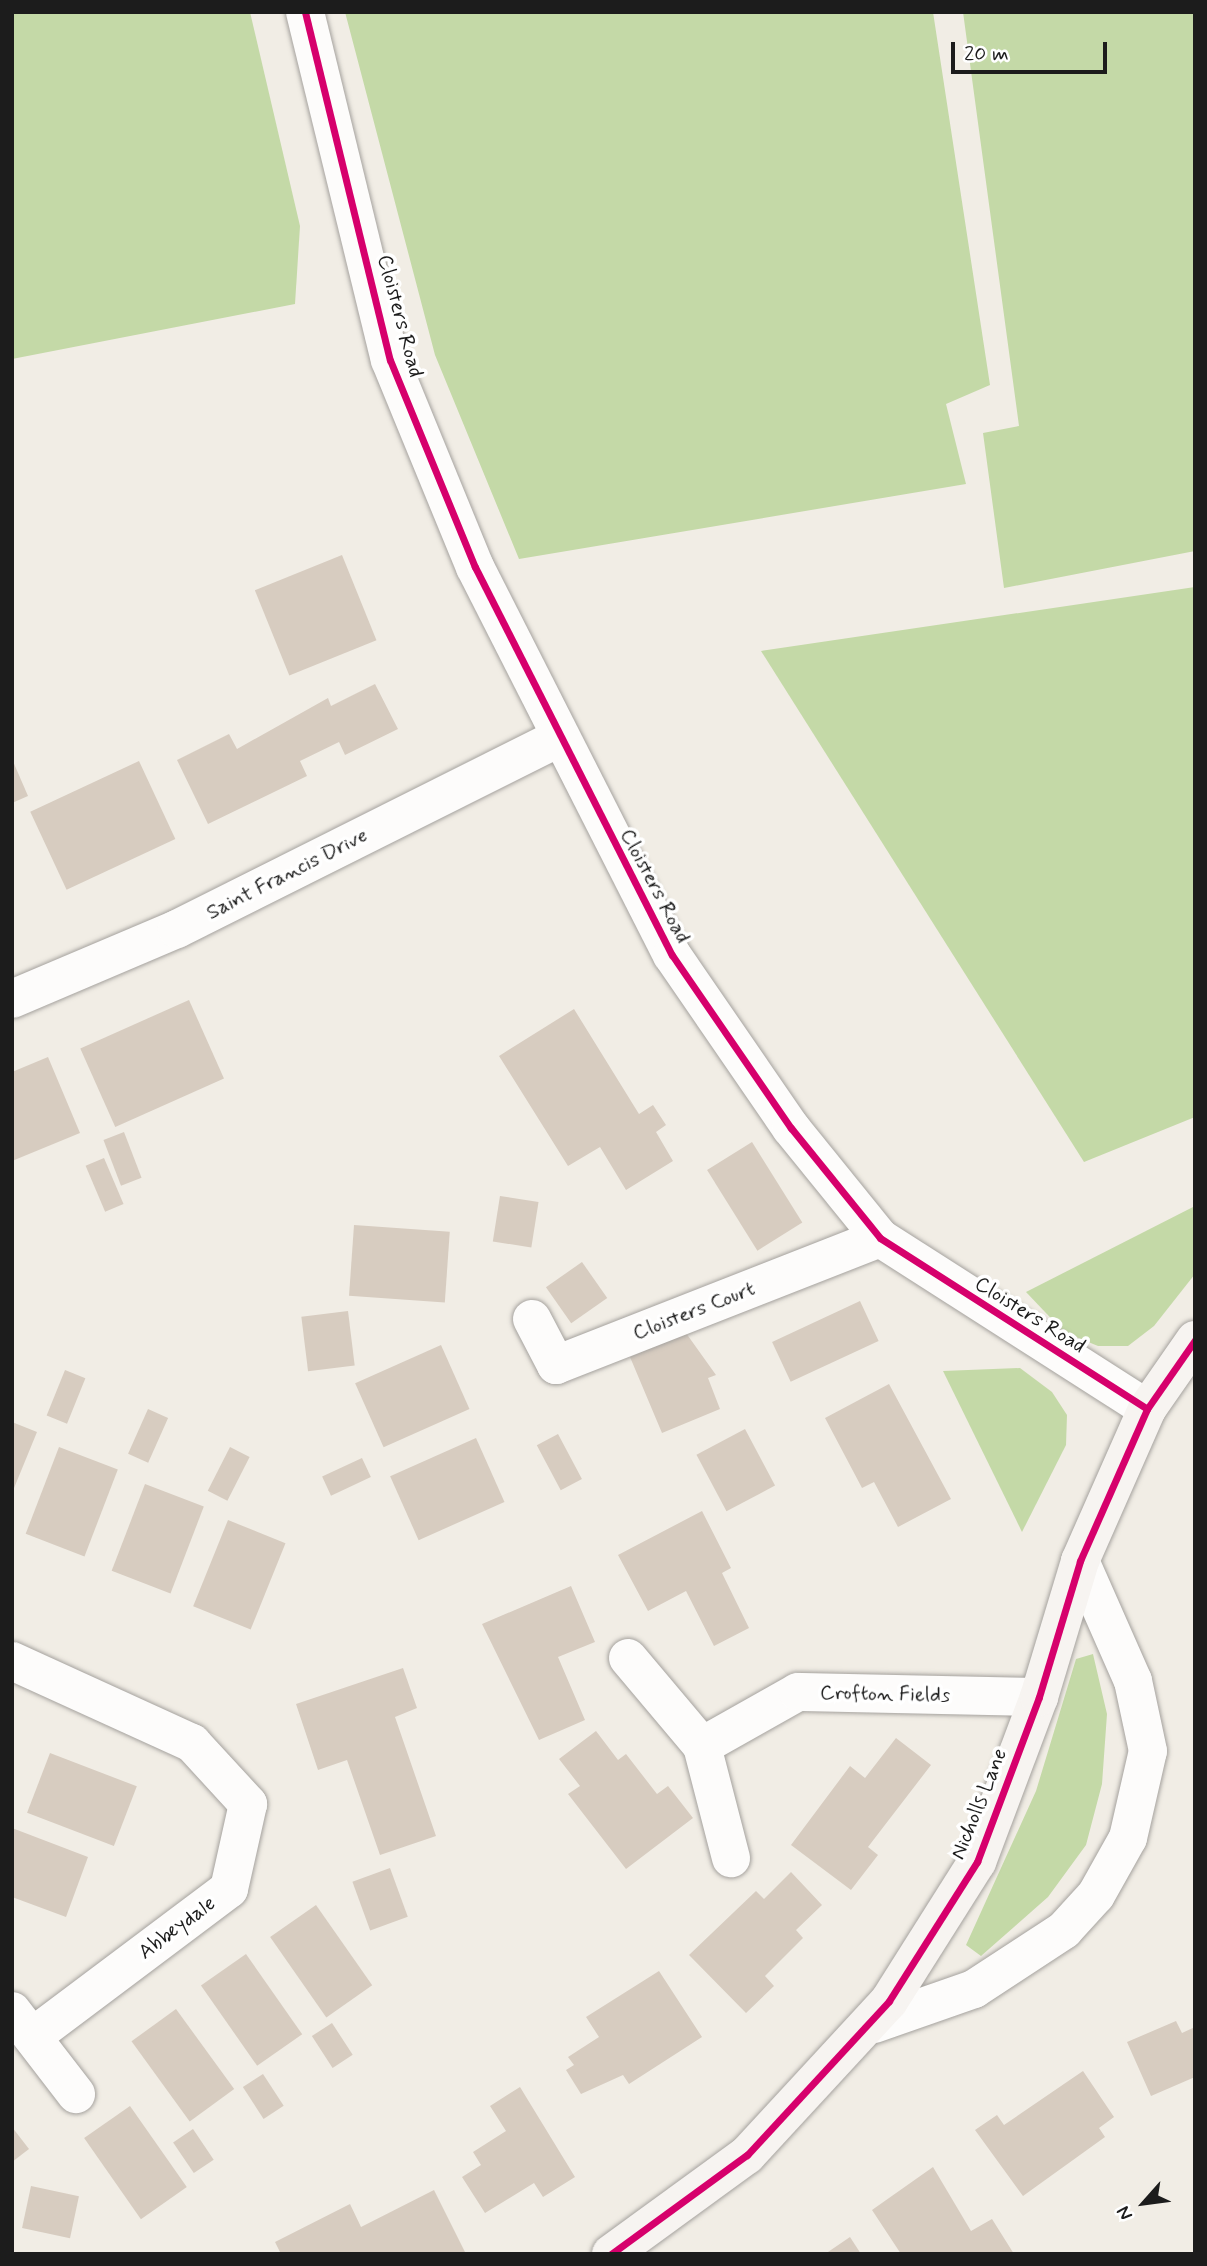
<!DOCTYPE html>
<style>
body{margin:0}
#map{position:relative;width:1207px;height:2266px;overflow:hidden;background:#f1ede5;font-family:Mynerve,sans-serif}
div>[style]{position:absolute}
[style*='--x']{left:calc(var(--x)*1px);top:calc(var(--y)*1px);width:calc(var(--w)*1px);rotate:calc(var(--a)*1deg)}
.green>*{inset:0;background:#c4d9a7}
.building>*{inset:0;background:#d7ccc0;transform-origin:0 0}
.roads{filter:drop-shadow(0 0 2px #a5a29e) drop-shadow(0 0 2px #a5a29e)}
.street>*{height:38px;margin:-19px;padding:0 19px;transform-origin:19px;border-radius:19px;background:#fdfcfb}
.secondary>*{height:38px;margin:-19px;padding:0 19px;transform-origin:19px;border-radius:19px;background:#f7f4f1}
.cycleway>*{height:7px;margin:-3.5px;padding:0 3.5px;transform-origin:3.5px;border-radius:3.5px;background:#d6006c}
span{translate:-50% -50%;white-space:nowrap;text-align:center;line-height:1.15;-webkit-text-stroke:7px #fff;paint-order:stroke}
.street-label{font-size:21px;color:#1c1c1c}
.frame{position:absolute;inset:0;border:14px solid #1c1c1c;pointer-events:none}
.north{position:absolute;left:1109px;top:2168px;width:70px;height:70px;-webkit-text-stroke:5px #fff;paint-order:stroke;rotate:242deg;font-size:19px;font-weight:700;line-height:28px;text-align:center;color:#1c1c1c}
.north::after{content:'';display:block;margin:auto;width:24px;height:32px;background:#1c1c1c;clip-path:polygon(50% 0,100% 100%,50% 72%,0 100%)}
.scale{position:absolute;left:951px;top:42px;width:156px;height:32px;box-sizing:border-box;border:4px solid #1c1c1c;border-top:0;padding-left:9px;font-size:21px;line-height:24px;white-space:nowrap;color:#1c1c1c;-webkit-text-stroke:5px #fff;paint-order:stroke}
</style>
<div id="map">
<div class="green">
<i style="clip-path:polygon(12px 12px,250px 12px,300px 226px,295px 304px,12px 359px)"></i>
<i style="clip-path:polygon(345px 12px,933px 12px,990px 385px,946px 404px,966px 484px,519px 559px,435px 355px)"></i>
<i style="clip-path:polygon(963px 12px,1195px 12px,1195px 551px,1004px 588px,983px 433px,1019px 426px)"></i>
<i style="clip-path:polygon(1195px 587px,1195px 1117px,1084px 1162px,761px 651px)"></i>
<i style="clip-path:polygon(1195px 1206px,1195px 1274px,1154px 1326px,1128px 1346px,1098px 1346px,1064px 1332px,1026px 1292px)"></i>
<i style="clip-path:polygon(1020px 1368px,1052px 1392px,1067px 1415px,1066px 1445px,1022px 1532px,943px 1371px)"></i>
<i style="clip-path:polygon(1093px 1654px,1107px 1714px,1102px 1784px,1086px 1845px,1048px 1897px,981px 1956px,966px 1945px,1036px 1791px,1076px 1659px)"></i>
</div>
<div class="building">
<i style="left:342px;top:555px;width:92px;height:94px;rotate:68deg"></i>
<i style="clip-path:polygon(375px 684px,398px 729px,345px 755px,339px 742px,300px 761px,307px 776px,208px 824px,177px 760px,229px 734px,237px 749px,328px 698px,331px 706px)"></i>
<i style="clip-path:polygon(12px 759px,28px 796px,12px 803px)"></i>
<i style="left:139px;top:761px;width:86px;height:120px;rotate:65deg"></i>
<i style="left:189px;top:1000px;width:86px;height:119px;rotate:66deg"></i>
<i style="clip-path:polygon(574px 1009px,639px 1114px,653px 1105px,666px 1125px,656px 1132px,673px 1161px,626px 1190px,600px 1147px,568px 1166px,499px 1056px)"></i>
<i style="clip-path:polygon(48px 1057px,80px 1133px,12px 1161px,12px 1072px)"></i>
<i style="left:124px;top:1132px;width:49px;height:22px;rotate:69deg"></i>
<i style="left:752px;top:1142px;width:95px;height:53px;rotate:58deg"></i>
<i style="left:104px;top:1158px;width:50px;height:20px;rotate:67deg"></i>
<i style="left:500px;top:1196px;width:39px;height:46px;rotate:9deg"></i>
<i style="left:354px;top:1225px;width:96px;height:71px;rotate:4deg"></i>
<i style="left:582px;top:1262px;width:44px;height:44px;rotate:55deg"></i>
<i style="left:860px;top:1301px;width:44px;height:97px;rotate:65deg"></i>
<i style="left:348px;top:1311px;width:55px;height:47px;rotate:83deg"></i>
<i style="clip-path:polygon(686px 1333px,716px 1375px,708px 1378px,720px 1409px,662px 1433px,630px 1357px)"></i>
<i style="left:441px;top:1345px;width:70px;height:94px;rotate:66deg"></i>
<i style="left:65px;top:1370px;width:22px;height:49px;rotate:22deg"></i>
<i style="clip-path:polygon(889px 1384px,951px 1499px,898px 1527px,874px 1482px,862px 1488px,825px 1418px)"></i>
<i style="left:148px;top:1409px;width:22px;height:49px;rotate:24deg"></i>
<i style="clip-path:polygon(12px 1422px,37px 1432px,12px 1493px)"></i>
<i style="left:745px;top:1429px;width:64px;height:55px;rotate:62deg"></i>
<i style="left:558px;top:1434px;width:51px;height:24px;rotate:62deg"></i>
<i style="left:476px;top:1438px;width:70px;height:94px;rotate:66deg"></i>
<i style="left:59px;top:1447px;width:63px;height:93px;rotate:21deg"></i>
<i style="left:230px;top:1447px;width:22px;height:49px;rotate:27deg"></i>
<i style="left:362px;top:1458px;width:21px;height:44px;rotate:65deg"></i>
<i style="left:145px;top:1484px;width:63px;height:93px;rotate:21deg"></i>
<i style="clip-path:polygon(702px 1511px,731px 1568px,722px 1573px,749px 1628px,714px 1646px,686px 1591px,648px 1611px,618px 1555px)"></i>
<i style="left:228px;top:1520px;width:62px;height:93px;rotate:22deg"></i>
<i style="clip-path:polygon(571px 1586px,595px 1642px,558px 1657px,585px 1720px,539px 1740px,482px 1624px)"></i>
<i style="clip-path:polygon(403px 1668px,417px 1708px,395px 1717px,436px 1836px,380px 1855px,347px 1760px,318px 1770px,296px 1704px)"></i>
<i style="clip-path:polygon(596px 1731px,618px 1760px,626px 1754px,657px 1794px,668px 1786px,693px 1818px,626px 1869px,568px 1794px,580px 1786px,559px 1759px)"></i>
<i style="clip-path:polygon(896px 1738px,931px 1765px,868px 1847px,878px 1855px,851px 1890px,791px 1845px,850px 1766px,865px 1778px)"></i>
<i style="left:50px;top:1753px;width:93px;height:64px;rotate:21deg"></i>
<i style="clip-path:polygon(12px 1828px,88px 1857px,66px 1917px,12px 1897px)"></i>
<i style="left:390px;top:1868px;width:52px;height:40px;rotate:70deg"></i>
<i style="clip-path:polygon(791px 1872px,822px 1905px,796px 1930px,803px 1938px,765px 1976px,774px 1986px,746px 2013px,689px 1955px,756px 1891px,764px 1899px)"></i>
<i style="left:316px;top:1905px;width:98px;height:56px;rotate:55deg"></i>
<i style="left:246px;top:1954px;width:98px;height:55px;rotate:55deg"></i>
<i style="clip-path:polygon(659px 1971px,702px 2037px,629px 2084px,623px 2075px,581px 2094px,566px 2070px,574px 2065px,568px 2057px,599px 2037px,586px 2017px)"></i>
<i style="left:176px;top:2009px;width:99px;height:55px;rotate:54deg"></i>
<i style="clip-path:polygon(1176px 2021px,1182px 2033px,1195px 2027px,1195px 2077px,1151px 2096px,1127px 2042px)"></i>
<i style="left:332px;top:2023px;width:38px;height:24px;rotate:57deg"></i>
<i style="clip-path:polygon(1083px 2071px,1114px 2117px,1099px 2128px,1105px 2137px,1023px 2196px,975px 2130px,997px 2115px,1004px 2125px)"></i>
<i style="left:263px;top:2074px;width:38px;height:24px;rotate:57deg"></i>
<i style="clip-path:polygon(520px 2087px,575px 2177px,543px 2197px,534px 2183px,485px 2213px,462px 2177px,481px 2165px,473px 2152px,506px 2131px,490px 2106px)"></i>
<i style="left:130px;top:2106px;width:99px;height:56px;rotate:55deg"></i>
<i style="clip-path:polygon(12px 2127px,29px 2149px,12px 2162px)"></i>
<i style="left:193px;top:2129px;width:37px;height:24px;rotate:56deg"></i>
<i style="clip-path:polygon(933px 2167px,971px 2231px,992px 2219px,1014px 2254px,901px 2254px,872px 2210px)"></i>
<i style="left:31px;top:2186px;width:49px;height:43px;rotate:12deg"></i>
<i style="clip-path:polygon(434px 2190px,466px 2254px,281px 2254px,275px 2242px,350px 2204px,361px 2227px)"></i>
<i style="clip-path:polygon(850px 2237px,861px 2254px,825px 2254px)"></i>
</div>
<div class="roads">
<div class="street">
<i style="--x:305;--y:12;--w:358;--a:76.3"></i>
<i style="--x:390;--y:360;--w:224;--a:67.7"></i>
<i style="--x:475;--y:567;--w:435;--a:63.1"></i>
<i style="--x:672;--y:955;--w:210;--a:55.5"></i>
<i style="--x:791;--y:1128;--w:141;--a:51"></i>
<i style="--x:880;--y:1238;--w:317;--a:32.6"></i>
<i style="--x:12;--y:999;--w:179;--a:-23"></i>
<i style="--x:177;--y:929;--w:425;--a:-26.6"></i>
<i style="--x:532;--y:1319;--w:52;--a:62.4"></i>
<i style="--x:556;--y:1365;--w:348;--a:-21.4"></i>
<i style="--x:628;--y:1658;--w:115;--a:49.9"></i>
<i style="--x:702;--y:1746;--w:116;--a:75.5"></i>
<i style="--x:12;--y:1661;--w:198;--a:24.5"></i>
<i style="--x:192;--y:1743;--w:83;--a:47.4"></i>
<i style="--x:248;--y:1804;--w:87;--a:102.6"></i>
<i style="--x:229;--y:1889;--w:246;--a:143.1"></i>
<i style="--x:702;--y:1746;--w:110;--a:-29.4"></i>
<i style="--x:798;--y:1692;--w:241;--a:1.2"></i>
<i style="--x:12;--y:2011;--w:105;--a:52.4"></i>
<i style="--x:874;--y:2024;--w:106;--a:-19.3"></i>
<i style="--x:974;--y:1989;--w:108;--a:-33.2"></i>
<i style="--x:1064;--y:1930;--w:47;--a:-47.6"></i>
<i style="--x:1096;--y:1895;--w:65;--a:-60.7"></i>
<i style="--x:1128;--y:1838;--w:89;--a:-77.1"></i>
<i style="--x:1148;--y:1751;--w:72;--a:-102.1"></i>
<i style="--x:1133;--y:1681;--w:131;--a:-113.8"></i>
</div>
<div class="secondary">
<i style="--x:611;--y:2254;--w:168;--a:-36.1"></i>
<i style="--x:747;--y:2155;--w:209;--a:-47.3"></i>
<i style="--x:889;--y:2001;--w:165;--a:-57.7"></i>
<i style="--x:977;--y:1862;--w:176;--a:-69.4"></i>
<i style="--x:1039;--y:1697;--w:142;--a:-73.2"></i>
<i style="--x:1080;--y:1561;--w:166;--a:-66.2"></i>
<i style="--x:1147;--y:1409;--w:84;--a:-55.2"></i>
</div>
</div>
<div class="cycleway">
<i style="--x:305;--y:12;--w:358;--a:76.3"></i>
<i style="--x:390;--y:360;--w:224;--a:67.7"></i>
<i style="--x:475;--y:567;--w:435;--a:63.1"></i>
<i style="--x:672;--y:955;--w:210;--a:55.5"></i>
<i style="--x:791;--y:1128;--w:141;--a:51"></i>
<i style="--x:880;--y:1238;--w:317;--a:32.6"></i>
<i style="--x:611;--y:2254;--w:168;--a:-36.1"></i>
<i style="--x:747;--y:2155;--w:209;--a:-47.3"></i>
<i style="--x:889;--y:2001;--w:165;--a:-57.7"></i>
<i style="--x:977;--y:1862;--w:176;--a:-69.4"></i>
<i style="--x:1039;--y:1697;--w:142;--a:-73.2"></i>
<i style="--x:1080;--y:1561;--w:166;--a:-66.2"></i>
<i style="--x:1147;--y:1409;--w:84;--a:-55.2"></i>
</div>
<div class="street-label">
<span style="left:400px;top:316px;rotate:75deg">Cloisters Road</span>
<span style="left:287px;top:874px;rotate:-27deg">Saint Francis Drive</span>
<span style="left:655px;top:886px;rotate:62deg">Cloisters Road</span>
<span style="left:694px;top:1311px;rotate:-21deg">Cloisters Court</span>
<span style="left:1030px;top:1315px;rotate:32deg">Cloisters Road</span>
<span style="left:885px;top:1694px;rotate:1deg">Crofton Fields</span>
<span style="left:979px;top:1804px;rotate:-68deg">Nicholls Lane</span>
<span style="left:177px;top:1928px;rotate:-37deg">Abbeydale</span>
</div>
<div class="frame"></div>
<div class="north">N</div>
<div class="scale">20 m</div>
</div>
